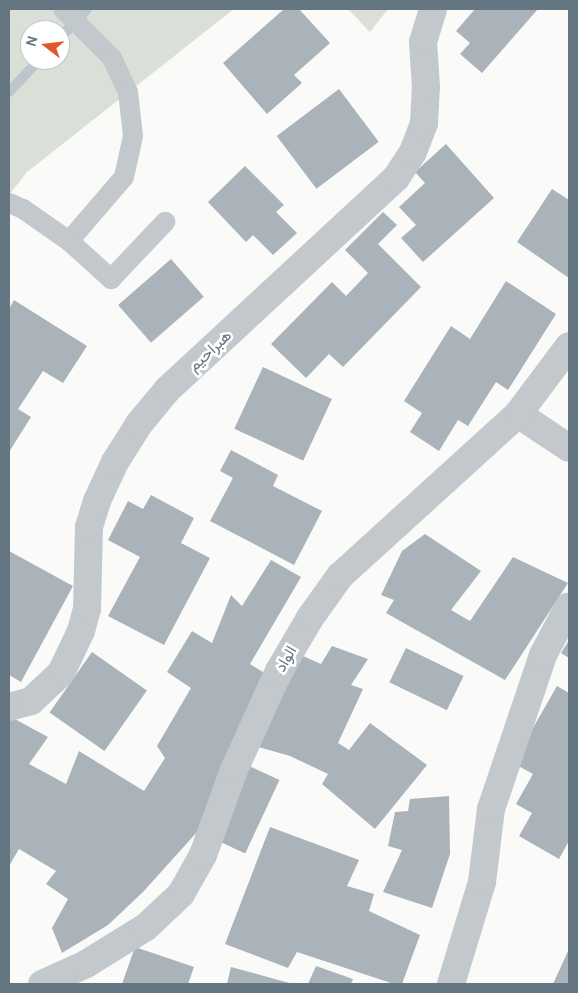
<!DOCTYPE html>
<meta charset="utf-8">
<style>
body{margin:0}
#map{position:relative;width:578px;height:993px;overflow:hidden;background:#fafaf8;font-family:Cabin,Vazirmatn,sans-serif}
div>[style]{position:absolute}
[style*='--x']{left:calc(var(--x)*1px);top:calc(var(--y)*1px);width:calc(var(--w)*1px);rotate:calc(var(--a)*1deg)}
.green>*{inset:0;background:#dadfd7}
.stream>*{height:10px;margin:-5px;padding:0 5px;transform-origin:5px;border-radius:5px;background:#bbc7cb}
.building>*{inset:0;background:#aab3b9;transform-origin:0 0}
.service>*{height:20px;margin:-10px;padding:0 10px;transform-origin:10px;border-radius:10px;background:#c3c8cc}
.minor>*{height:28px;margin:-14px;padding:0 14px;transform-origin:14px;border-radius:14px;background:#c3c8cc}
.tertiary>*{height:28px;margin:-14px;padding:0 14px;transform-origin:14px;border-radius:14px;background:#c3c8cc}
span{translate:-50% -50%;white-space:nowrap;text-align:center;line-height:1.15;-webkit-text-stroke:5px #fff;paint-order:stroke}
.street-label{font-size:16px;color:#657683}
.frame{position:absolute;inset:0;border:10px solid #657683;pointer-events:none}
.north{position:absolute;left:20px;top:20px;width:50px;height:50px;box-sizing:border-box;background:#fff;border:1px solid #c1c8cd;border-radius:50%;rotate:286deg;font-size:14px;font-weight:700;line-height:20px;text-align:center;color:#657683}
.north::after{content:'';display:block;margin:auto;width:18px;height:22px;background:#e4572e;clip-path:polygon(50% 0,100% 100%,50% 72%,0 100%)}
</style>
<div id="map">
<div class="green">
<i style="clip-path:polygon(evenodd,9px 9px,234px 9px,27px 172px,9px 195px,9px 9px,30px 30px,60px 30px,60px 60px,30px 60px,30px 30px)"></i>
<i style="clip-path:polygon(348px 9px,388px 9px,370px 32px)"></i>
</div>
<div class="stream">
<i style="--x:60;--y:38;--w:40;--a:-47"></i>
<i style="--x:9;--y:92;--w:44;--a:-46.8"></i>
</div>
<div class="building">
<i style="clip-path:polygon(284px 9px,299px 9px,330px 43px,294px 75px,302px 83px,267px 114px,223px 63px)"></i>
<i style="clip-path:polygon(475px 9px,538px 9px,482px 73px,460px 54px,470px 43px,456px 31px)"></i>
<i style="left:339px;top:89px;width:66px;height:78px;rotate:53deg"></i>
<i style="clip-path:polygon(446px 144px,494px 198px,423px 262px,401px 238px,416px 225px,399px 207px,425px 183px,415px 172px)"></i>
<i style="clip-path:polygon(245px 166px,284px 205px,276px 212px,297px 233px,273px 255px,253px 235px,246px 242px,208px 202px)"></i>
<i style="clip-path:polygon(552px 189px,569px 200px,569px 278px,517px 242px)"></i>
<i style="clip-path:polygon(383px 212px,397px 225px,378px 244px,421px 287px,343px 367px,329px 354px,306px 378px,271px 344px,332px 282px,346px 296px,368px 273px,345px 250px)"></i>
<i style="left:171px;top:259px;width:50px;height:70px;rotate:49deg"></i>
<i style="clip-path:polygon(506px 281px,556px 314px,508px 390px,496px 382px,468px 426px,458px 420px,439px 451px,410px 432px,422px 413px,404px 401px,451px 326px,470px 339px)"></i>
<i style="clip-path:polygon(14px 300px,87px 346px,63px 383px,43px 371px,18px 409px,31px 417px,9px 452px,9px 309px)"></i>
<i style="left:263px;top:367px;width:76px;height:68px;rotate:25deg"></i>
<i style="clip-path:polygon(231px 450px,278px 475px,273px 486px,322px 511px,294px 565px,210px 521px,233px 478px,220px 471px)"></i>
<i style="clip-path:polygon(151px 495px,194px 518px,181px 543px,210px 558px,164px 645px,108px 616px,140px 557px,108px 540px,128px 501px,143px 509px)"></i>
<i style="clip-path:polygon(425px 534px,481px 571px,451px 610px,470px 621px,513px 557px,568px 583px,505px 680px,386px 613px,394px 600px,381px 595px,402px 551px)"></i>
<i style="clip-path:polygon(9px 551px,73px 586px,21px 682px,9px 675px)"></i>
<i style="clip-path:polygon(271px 560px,301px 577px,250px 664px,266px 674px,197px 832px,143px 892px,108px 925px,62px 953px,52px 928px,68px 899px,46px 884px,56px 871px,19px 849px,9px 866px,9px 721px,11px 717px,48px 737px,29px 764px,66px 784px,79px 751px,144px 791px,165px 758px,157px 746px,191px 688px,167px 672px,192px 631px,212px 643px,231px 595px,242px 606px)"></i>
<i style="clip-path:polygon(569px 640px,569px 658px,561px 653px)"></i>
<i style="clip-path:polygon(332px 646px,368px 659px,351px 685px,363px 689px,338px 743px,349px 750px,370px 723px,427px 765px,375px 829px,322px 784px,328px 774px,290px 756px,255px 746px,303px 656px,321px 664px)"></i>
<i style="left:406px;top:648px;width:64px;height:38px;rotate:26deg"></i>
<i style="left:92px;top:652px;width:67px;height:74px;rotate:35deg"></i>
<i style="clip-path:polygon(557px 686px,569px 693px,569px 841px,559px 859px,519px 836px,532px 813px,516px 804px,533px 774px,513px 763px)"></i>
<i style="left:245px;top:764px;width:38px;height:81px;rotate:25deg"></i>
<i style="clip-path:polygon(449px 796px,450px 854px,432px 908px,383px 892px,402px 850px,388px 846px,395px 812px,408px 811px,410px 799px)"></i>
<i style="clip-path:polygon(270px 827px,359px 860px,347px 886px,374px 894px,369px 911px,420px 935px,402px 984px,394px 984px,297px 952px,288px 968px,225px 944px)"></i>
<i style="clip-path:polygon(135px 947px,194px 967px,188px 984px,122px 984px)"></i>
<i style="clip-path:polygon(569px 949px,569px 984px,553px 984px)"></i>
<i style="clip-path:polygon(316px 966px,353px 979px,351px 984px,308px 984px)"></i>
<i style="clip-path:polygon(231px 967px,293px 984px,227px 984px)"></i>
</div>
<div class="service">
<i style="--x:63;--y:9;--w:69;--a:45"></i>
<i style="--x:112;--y:58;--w:38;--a:65"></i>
<i style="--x:128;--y:92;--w:44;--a:83.5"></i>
<i style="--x:133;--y:136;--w:42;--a:102.4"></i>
<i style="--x:124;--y:177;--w:84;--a:130.7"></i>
<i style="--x:9;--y:203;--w:15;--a:23"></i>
<i style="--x:23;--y:209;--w:56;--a:34.8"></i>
<i style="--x:69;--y:241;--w:57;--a:42.1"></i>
<i style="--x:111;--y:279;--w:79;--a:-46.5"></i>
</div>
<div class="minor">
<i style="--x:518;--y:414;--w:61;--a:33.7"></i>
<i style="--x:9;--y:707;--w:23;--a:-15"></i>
<i style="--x:31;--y:701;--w:41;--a:-43"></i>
<i style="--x:61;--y:673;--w:47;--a:-64.5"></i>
<i style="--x:81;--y:631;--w:23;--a:-75"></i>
<i style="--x:87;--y:609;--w:82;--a:-88.6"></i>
<i style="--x:89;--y:527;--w:27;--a:-73"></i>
<i style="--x:97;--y:501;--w:43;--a:-65.2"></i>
<i style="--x:115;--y:462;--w:45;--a:-57.7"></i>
<i style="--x:139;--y:424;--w:44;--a:-50.5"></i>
<i style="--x:167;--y:390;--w:312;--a:-42.8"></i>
<i style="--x:396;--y:178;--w:31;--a:-57"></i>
<i style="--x:413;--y:152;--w:31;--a:-69"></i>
<i style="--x:424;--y:123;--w:36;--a:-87"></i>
<i style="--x:426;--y:87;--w:45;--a:-93.8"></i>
<i style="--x:423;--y:42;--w:34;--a:-73"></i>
<i style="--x:451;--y:984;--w:107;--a:-73.1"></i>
<i style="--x:482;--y:882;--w:74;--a:-83"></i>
<i style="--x:491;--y:809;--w:163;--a:-71.3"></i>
<i style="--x:543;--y:655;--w:55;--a:-62"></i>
</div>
<div class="tertiary">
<i style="--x:42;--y:984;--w:48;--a:-24.4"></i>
<i style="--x:86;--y:964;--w:70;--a:-31.7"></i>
<i style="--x:146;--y:927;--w:48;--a:-43.3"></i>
<i style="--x:181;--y:894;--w:45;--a:-60.6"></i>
<i style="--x:203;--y:855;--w:90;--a:-70"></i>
<i style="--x:234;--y:770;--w:109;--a:-65.6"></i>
<i style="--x:279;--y:671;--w:61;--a:-59.7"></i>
<i style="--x:310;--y:618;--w:52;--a:-54.5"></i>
<i style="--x:340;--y:576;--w:241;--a:-42.3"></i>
<i style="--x:518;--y:414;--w:85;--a:-53.1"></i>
</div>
<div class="street-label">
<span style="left:210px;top:351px;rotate:-43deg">هبراحيم</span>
<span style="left:286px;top:659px;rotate:-60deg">الواد</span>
</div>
<div class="frame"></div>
<div class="north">N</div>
</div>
